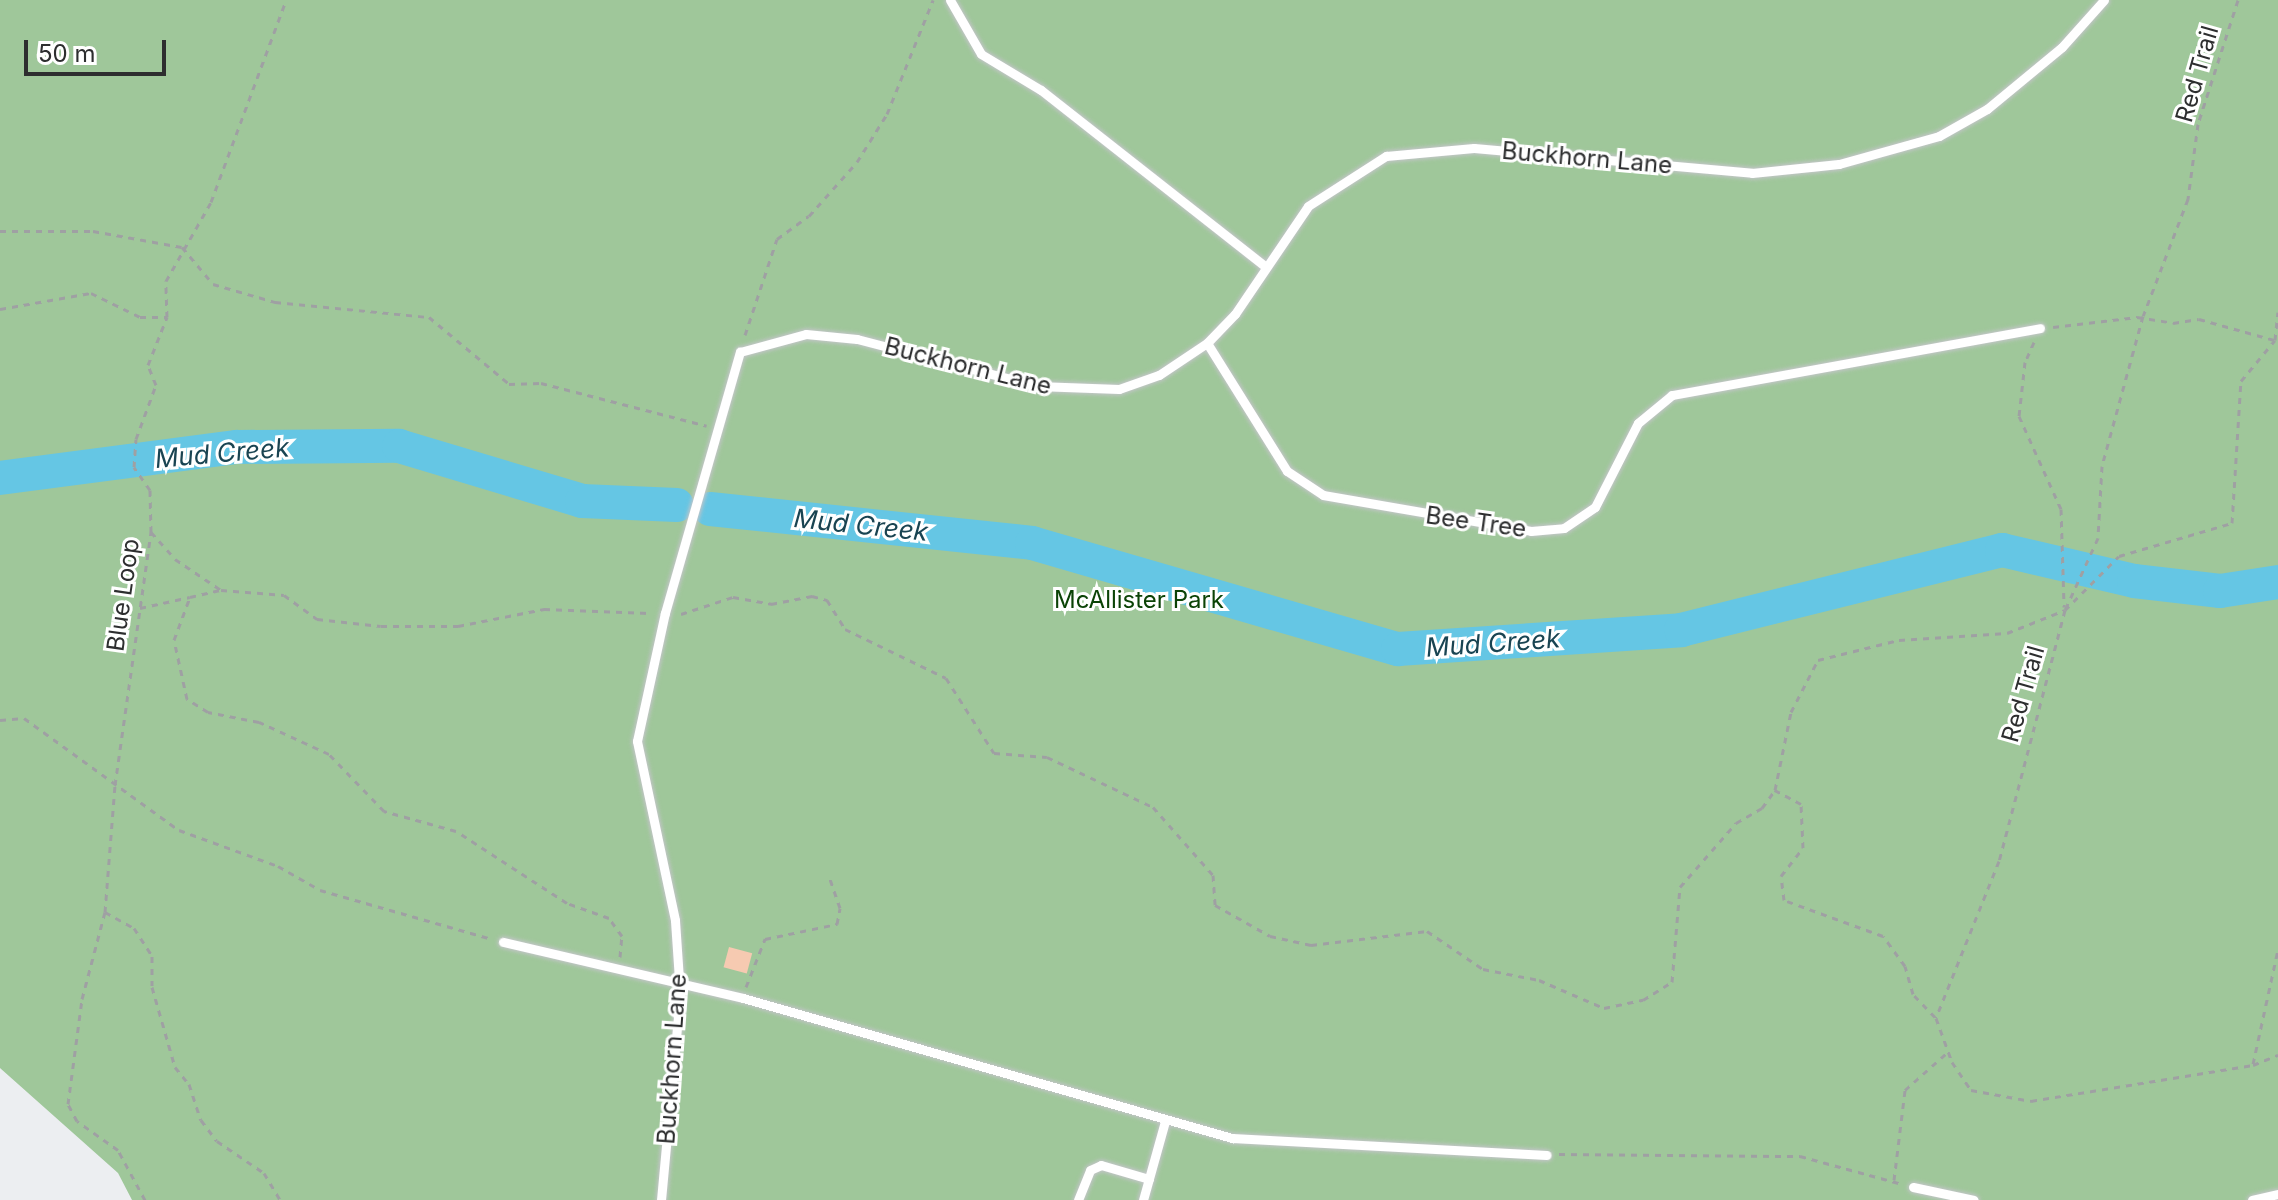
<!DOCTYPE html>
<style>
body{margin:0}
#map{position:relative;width:2278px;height:1200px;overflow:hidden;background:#eceef1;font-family:Inter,sans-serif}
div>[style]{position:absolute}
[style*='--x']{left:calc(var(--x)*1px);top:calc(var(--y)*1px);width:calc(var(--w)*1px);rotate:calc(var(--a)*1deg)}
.green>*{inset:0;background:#9fc79a}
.river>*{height:34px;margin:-17px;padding:0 17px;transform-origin:17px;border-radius:17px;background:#65c6e4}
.building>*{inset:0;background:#f6cab1;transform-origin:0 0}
.path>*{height:3px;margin-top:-1.5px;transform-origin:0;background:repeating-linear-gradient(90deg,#9fa0a3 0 6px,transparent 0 12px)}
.roads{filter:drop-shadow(0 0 2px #c3c5c8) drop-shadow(0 0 2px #c3c5c8)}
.lane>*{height:9px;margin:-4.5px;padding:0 4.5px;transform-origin:4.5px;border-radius:4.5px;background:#fff}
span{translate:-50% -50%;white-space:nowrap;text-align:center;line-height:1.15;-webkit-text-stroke:6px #fff;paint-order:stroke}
.street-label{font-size:24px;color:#2d2e2f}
.park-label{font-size:24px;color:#0b4306}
.water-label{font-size:26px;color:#194452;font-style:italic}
.scale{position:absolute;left:24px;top:40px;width:142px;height:36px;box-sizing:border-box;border:4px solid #2d2e2f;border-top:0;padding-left:10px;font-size:24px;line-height:28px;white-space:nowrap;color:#2d2e2f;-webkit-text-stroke:6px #fff;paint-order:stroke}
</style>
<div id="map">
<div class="green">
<i style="clip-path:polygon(0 0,2278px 0,2278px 1200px,132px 1200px,118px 1173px,0 1068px)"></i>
</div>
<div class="river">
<i style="--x:0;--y:478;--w:239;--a:-7.5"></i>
<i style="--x:237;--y:447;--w:162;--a:-0.4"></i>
<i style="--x:399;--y:446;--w:191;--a:16.7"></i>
<i style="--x:582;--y:501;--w:95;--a:2.4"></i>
<i style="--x:710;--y:509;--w:324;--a:6"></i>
<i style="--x:1032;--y:543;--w:381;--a:16.2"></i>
<i style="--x:1398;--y:649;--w:284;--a:-3.8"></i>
<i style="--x:1681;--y:630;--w:331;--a:-14"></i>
<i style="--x:2002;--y:550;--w:136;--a:13.2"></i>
<i style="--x:2134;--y:581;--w:87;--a:6.6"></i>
<i style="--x:2220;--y:591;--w:59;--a:-8.8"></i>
</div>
<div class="building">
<i style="left:729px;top:947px;width:24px;height:21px;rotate:15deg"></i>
</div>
<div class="path">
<i style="--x:2238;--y:0;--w:130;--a:107.9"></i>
<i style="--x:2198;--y:124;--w:76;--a:97.6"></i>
<i style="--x:2188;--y:199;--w:125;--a:111"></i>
<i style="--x:2143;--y:316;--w:156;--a:105.3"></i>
<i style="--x:2102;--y:466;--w:72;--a:93.2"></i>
<i style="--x:2098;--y:538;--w:79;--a:114.6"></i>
<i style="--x:2065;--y:610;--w:260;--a:104.7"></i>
<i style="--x:1999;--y:861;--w:169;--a:111.9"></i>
<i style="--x:1936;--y:1018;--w:47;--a:70"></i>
<i style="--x:1952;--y:1062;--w:34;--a:56"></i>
<i style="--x:1971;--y:1090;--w:61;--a:10.4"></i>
<i style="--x:2031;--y:1101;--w:225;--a:-9.2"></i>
<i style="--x:2253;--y:1065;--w:27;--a:-22"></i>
<i style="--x:0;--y:231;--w:93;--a:0"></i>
<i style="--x:93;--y:231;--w:90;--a:10.2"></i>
<i style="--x:182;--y:247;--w:48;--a:50"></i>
<i style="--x:213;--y:284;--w:65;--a:16.2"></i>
<i style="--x:275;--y:302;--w:155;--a:5.6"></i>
<i style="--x:429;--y:317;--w:104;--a:39.9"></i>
<i style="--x:509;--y:384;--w:32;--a:-2"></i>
<i style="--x:541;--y:383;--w:171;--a:14.5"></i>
<i style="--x:0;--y:309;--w:92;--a:-10"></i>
<i style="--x:91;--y:293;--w:55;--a:26.1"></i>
<i style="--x:140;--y:317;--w:27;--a:0"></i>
<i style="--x:2053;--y:327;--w:85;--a:-6.8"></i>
<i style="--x:2137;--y:317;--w:36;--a:9"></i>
<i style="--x:2173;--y:323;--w:26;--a:-9"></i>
<i style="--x:2199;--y:319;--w:82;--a:15.6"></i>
<i style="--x:745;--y:335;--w:101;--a:-71.6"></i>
<i style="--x:777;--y:239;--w:39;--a:-36"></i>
<i style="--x:809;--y:216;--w:72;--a:-48.4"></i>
<i style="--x:857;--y:162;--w:57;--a:-58"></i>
<i style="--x:887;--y:114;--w:123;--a:-68"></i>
<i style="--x:2034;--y:342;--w:22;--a:114"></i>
<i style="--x:2025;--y:362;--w:54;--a:96.3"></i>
<i style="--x:2019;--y:416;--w:102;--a:65.7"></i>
<i style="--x:2061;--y:509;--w:98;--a:88.2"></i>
<i style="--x:151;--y:532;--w:36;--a:48"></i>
<i style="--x:175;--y:559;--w:55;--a:34"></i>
<i style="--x:140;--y:608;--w:51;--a:-12.4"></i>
<i style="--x:681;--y:614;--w:55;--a:-18.1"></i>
<i style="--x:733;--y:597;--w:39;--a:10"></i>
<i style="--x:771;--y:604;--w:42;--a:-11"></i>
<i style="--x:812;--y:596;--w:16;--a:15"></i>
<i style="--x:827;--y:600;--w:34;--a:58"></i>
<i style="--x:845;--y:629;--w:112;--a:25.9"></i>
<i style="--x:946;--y:678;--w:89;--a:57.4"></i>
<i style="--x:994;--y:753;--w:53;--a:4.3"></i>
<i style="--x:1047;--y:757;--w:117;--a:25.3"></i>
<i style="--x:1153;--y:807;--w:91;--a:48.6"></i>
<i style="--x:1213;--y:875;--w:30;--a:86"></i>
<i style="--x:1215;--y:905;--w:63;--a:29.4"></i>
<i style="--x:1270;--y:936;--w:42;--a:12.4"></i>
<i style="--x:1311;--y:945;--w:117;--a:-6.9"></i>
<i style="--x:1427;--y:931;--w:68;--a:34.2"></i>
<i style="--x:1483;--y:969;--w:57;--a:11.1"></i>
<i style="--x:1539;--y:980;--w:71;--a:23.3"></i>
<i style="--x:1604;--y:1008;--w:40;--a:-12"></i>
<i style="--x:1643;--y:1000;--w:34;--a:-32"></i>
<i style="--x:1672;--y:982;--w:95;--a:-85.2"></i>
<i style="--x:1680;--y:887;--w:85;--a:-48.8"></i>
<i style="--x:1736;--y:823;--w:30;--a:-30"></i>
<i style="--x:1762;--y:808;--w:22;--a:-54"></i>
<i style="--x:0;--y:720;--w:24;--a:-5"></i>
<i style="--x:24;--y:718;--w:191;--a:35.9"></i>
<i style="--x:179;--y:830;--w:105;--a:20"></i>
<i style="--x:278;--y:866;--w:48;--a:29.7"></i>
<i style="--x:320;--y:890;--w:176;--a:15.9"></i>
<i style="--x:105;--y:912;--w:33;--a:29"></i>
<i style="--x:134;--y:928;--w:33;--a:57"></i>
<i style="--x:152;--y:956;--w:31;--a:90"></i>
<i style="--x:152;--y:987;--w:83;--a:74"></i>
<i style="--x:175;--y:1067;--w:22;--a:51"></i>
<i style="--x:189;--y:1084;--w:38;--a:72"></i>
<i style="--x:201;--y:1120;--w:26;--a:53"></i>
<i style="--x:217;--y:1141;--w:57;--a:34.2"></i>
<i style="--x:264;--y:1173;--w:31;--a:59"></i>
<i style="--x:620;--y:957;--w:21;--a:-85"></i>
<i style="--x:622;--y:936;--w:22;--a:-126"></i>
<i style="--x:609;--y:918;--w:45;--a:-160.3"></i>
<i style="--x:567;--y:903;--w:132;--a:-147"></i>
<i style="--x:456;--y:831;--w:75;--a:-164.5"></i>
<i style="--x:384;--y:811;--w:79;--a:-134"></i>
<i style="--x:329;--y:754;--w:77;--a:-155.4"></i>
<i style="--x:259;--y:722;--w:52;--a:-168.9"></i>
<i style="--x:208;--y:712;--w:25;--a:-148"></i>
<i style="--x:187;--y:699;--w:60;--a:-102.4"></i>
<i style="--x:174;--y:640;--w:46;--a:-69.6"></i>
<i style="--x:190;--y:597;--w:32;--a:-13"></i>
<i style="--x:221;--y:590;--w:63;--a:4.5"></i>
<i style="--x:284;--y:595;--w:41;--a:36"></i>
<i style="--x:317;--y:619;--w:64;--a:6.2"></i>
<i style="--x:381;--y:626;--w:77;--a:0"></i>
<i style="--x:458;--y:626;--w:88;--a:-11.2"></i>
<i style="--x:544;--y:609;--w:105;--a:2.2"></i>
<i style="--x:746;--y:987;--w:52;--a:-68.4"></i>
<i style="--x:765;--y:939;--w:74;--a:-11.8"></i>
<i style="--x:837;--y:924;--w:16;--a:-79"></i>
<i style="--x:840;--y:908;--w:31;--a:-109"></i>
<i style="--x:1935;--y:1017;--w:32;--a:-134"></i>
<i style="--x:1913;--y:994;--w:29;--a:-106"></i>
<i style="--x:1905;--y:966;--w:37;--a:-126"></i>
<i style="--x:1883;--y:936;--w:105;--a:-160"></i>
<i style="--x:1784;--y:900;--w:24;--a:-97"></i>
<i style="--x:1781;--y:876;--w:36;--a:-52"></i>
<i style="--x:1803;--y:848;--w:44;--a:-92.6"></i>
<i style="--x:1801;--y:804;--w:30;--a:-152"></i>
<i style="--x:1775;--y:790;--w:80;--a:-78.4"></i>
<i style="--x:1791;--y:712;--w:59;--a:-62.6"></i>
<i style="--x:1818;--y:660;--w:83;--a:-13.9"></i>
<i style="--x:1899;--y:640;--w:108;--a:-3.7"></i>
<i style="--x:2007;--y:633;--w:62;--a:-21.6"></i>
<i style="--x:2065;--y:610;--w:76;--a:-45"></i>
<i style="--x:2119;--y:556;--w:118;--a:-16.3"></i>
<i style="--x:2232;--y:523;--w:142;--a:-86.4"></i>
<i style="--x:2241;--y:381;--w:53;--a:-50.3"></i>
<i style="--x:2275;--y:340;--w:28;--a:-84"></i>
<i style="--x:2253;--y:1064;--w:118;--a:-77.7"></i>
<i style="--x:1559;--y:1154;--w:241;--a:0.5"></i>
<i style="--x:1800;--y:1156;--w:103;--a:15.3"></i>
<i style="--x:1894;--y:1180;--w:91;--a:-83"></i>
<i style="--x:1905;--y:1090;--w:57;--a:-41.5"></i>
<i style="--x:145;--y:1200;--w:57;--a:-118.4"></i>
<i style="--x:118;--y:1150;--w:50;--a:-144.7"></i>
<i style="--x:77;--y:1121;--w:19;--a:-118"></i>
<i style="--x:68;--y:1104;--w:106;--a:-82.4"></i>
<i style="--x:82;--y:999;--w:90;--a:-75.2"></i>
<i style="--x:105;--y:912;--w:127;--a:-85.5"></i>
<i style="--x:115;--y:785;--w:256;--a:-81.9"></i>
<i style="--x:151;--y:532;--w:42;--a:-91.4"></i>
<i style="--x:150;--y:490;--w:28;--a:-125"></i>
<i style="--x:134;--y:467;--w:28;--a:-86"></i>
<i style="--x:136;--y:439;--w:58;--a:-69.7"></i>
<i style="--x:156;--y:385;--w:22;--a:-112"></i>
<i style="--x:148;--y:365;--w:52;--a:-68.4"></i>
<i style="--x:167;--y:317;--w:36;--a:-92"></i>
<i style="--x:166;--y:281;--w:91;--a:-60.3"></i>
<i style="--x:211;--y:202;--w:215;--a:-69.6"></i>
</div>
<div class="roads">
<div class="lane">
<i style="--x:950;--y:0;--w:62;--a:60.1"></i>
<i style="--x:981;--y:54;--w:70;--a:31"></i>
<i style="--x:1041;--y:90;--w:286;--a:38.2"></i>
<i style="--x:1207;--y:343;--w:151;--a:58"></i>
<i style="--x:1287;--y:471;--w:43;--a:33.7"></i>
<i style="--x:1323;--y:495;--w:211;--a:9.8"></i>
<i style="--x:1531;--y:531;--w:33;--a:-5"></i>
<i style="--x:1564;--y:528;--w:37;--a:-34"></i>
<i style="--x:1595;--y:507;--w:94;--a:-62.9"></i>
<i style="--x:1638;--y:423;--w:44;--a:-39.5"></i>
<i style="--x:1672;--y:395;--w:374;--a:-10.3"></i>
<i style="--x:503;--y:942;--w:246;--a:13.1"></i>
<i style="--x:743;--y:998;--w:509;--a:15.98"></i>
<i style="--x:1232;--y:1138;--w:315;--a:3.1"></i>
<i style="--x:1913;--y:1187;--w:62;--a:12"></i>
<i style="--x:661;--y:1200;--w:207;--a:-84.7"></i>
<i style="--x:680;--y:994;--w:74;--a:-93.9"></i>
<i style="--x:675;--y:920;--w:183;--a:-102"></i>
<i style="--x:637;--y:741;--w:131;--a:-77.7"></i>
<i style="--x:665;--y:613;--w:272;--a:-74"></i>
<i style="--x:740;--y:352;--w:68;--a:-15.3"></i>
<i style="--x:806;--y:334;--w:51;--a:5.6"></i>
<i style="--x:857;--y:339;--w:186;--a:14.6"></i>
<i style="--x:1037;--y:386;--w:82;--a:2.1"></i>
<i style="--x:1119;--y:389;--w:42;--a:-19.3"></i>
<i style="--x:1159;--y:375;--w:58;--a:-33.7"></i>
<i style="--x:1207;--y:343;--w:40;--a:-46"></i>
<i style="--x:1235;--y:314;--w:130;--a:-55.9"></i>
<i style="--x:1308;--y:206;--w:93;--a:-32.7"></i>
<i style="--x:1386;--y:156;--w:88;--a:-5.2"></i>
<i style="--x:1474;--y:148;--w:279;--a:5.1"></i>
<i style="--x:1752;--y:173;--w:87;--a:-5.9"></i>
<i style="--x:1839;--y:164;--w:104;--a:-15.6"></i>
<i style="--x:1939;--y:136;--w:55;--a:-29.4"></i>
<i style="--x:1987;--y:109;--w:97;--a:-39.6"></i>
<i style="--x:2062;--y:47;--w:63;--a:-48.2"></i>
<i style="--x:1078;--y:1200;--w:32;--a:-68"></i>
<i style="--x:1090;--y:1170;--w:12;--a:-24"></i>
<i style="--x:1101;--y:1165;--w:50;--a:16.3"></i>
<i style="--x:1143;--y:1200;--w:82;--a:-74.4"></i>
<i style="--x:2252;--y:1200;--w:27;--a:-13"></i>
</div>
</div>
<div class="street-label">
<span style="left:2197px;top:74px;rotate:-74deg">Red Trail</span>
<span style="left:1587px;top:158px;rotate:5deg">Buckhorn Lane</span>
<span style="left:968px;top:366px;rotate:14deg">Buckhorn Lane</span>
<span style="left:1476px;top:522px;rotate:8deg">Bee Tree</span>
<span style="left:123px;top:595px;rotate:-82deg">Blue Loop</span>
<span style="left:2023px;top:694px;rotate:-74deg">Red Trail</span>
<span style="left:672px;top:1059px;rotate:-86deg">Buckhorn Lane</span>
</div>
<div class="park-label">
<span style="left:1139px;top:600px">McAllister Park</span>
</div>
<div class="water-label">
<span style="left:222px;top:453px;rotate:-5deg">Mud Creek</span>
<span style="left:861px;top:525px;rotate:6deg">Mud Creek</span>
<span style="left:1493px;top:643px;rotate:-4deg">Mud Creek</span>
</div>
<div class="scale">50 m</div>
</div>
